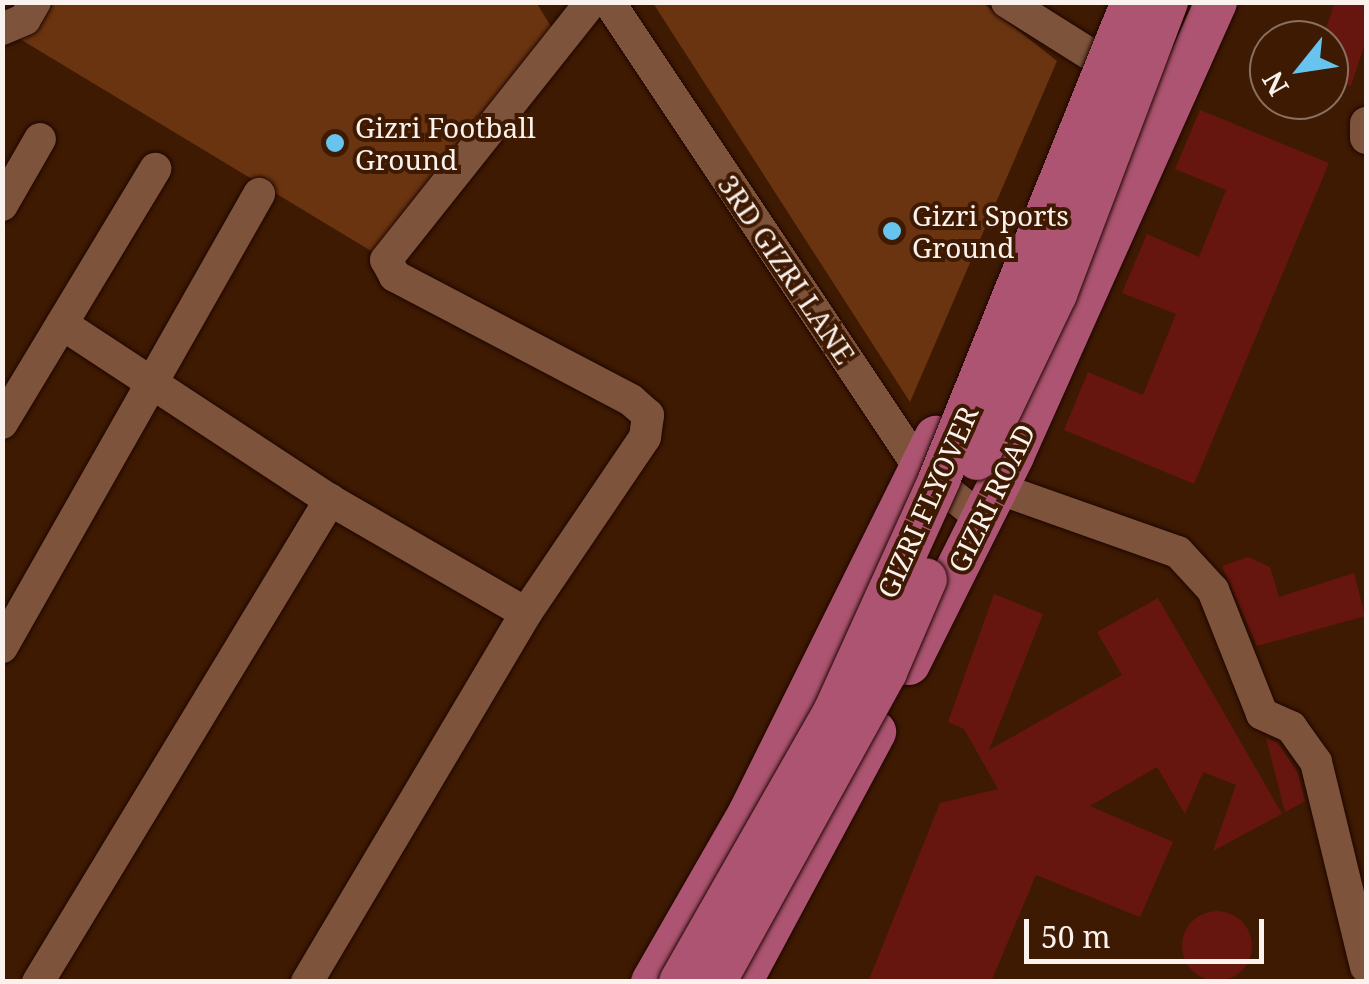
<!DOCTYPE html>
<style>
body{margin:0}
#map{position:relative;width:1369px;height:984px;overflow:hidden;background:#3e1a03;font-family:"Noto Serif",serif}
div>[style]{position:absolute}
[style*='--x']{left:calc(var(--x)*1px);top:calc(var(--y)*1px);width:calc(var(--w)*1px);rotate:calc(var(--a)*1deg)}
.green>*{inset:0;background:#6a3410}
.building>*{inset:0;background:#66160f}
.round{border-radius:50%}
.roads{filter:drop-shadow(0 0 2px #1f0600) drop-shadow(0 0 2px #1f0600)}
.minor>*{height:32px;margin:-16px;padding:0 16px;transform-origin:16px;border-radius:16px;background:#7d533c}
.major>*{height:42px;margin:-21px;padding:0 21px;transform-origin:21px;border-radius:21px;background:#ac5471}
.bridges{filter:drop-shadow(0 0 2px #1f0600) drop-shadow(0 0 2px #1f0600)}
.major-bridge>*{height:42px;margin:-21px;padding:0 21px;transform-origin:21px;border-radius:21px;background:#ac5471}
.dots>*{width:28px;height:28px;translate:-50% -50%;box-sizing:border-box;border:5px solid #3e1a03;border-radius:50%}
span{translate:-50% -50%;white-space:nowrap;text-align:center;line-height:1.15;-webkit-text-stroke:8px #3e1a03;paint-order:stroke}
.poi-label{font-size:28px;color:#fcf2ed}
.left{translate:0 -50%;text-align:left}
.street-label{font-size:28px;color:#fcf2ed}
.frame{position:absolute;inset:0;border:5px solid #fcf2ed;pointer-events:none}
.north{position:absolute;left:1249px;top:20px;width:100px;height:100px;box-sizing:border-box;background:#3e1a03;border:2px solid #8a7061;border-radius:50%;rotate:240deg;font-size:28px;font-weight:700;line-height:40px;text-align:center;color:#fcf2ed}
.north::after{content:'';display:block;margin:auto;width:35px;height:45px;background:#66c4ef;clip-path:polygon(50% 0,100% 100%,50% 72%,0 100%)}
.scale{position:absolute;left:1024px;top:919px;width:240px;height:45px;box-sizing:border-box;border:5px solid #fcf2ed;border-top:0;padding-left:12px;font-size:30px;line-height:35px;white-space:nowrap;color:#fcf2ed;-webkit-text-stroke:8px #3e1a03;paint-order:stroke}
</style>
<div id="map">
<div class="green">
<i style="clip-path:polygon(536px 2px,560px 41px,386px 260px,5px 30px,35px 3px)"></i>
<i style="clip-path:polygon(653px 3px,983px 3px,1057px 61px,910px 402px)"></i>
</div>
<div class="building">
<i style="clip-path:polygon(1335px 2px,1366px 2px,1366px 40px,1351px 86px,1329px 77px,1329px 40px,1322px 40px)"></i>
<i style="clip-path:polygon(1200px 110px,1329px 163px,1194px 484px,1064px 430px,1088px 372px,1143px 395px,1176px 314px,1122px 293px,1147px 234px,1199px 257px,1226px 190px,1175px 169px)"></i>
<i style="clip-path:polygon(1248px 557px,1270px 567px,1279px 597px,1354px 573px,1365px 616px,1257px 646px,1222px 566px)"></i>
<i style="clip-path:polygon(994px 594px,1043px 614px,989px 750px,1122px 675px,1097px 632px,1158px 598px,1282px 814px,1213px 851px,1236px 785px,1203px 772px,1185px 814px,1157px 767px,1090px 806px,1173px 842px,1140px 917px,1036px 875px,991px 982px,868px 982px,940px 803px,998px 789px,964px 729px,948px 722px)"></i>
<i style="clip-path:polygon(1266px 738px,1278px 743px,1298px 773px,1305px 801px,1285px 812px)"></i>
<i class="round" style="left:1182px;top:911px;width:70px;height:70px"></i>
</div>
<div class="roads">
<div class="minor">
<i style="--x:609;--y:2;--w:562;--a:56.31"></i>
<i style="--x:921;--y:470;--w:78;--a:38.8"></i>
<i style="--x:1007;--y:2;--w:99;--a:32.2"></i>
<i style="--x:2;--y:29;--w:25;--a:-23"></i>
<i style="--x:25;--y:19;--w:20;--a:-60"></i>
<i style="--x:1366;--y:123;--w:15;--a:90"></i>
<i style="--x:2;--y:205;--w:76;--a:-60.1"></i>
<i style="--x:62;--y:324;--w:321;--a:33.3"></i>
<i style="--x:330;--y:500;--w:226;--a:30"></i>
<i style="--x:2;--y:423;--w:297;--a:-58.9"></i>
<i style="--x:997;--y:488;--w:192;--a:19.5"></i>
<i style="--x:1178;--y:552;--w:52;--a:47.4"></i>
<i style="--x:1213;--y:590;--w:133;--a:68.4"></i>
<i style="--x:1262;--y:714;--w:32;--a:24"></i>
<i style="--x:1291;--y:727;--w:43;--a:54.5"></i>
<i style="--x:1316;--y:762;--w:211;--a:76.3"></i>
<i style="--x:2;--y:647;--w:521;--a:-60.43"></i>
<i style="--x:38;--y:982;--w:564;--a:-58.79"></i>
<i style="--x:307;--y:982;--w:429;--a:-59.3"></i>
<i style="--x:526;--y:613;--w:212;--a:-55.9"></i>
<i style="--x:645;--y:437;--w:22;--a:-82"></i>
<i style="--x:648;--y:415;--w:23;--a:-139"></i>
<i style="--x:631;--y:400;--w:267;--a:-152.3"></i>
<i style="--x:395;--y:276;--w:18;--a:-119"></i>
<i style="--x:386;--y:260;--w:330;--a:-51.5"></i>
</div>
<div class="major">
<i style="--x:909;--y:664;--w:233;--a:-63.4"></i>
<i style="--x:1013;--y:456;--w:497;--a:-65.9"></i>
<i style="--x:652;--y:982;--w:195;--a:-60.1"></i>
<i style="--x:749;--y:813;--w:420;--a:-63.6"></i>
<i style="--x:741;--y:982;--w:284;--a:-61.8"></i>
</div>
</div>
<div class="bridges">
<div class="major-bridge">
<i style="--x:977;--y:459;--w:183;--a:-64.4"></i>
<i style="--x:1056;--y:294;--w:312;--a:-69.2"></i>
<i style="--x:680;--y:982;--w:311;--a:-60.3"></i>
<i style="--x:834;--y:712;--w:255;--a:-65.6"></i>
<i style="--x:939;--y:480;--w:515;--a:-68.01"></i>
<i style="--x:715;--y:982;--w:354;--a:-61.1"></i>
<i style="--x:886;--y:672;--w:101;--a:-66.7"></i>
</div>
</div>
<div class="dots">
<i style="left:335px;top:143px;background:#66c4ef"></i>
<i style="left:892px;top:231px;background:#66c4ef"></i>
</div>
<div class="poi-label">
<span class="left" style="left:355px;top:143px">Gizri Football<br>Ground</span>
<span class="left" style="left:912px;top:231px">Gizri Sports<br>Ground</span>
</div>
<div class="street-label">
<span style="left:787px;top:269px;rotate:56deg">3RD GIZRI LANE</span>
<span style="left:991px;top:498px;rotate:-64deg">GIZRI ROAD</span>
<span style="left:927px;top:502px;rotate:-66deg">GIZRI FLYOVER</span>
</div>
<div class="frame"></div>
<div class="north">N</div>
<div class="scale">50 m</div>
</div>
